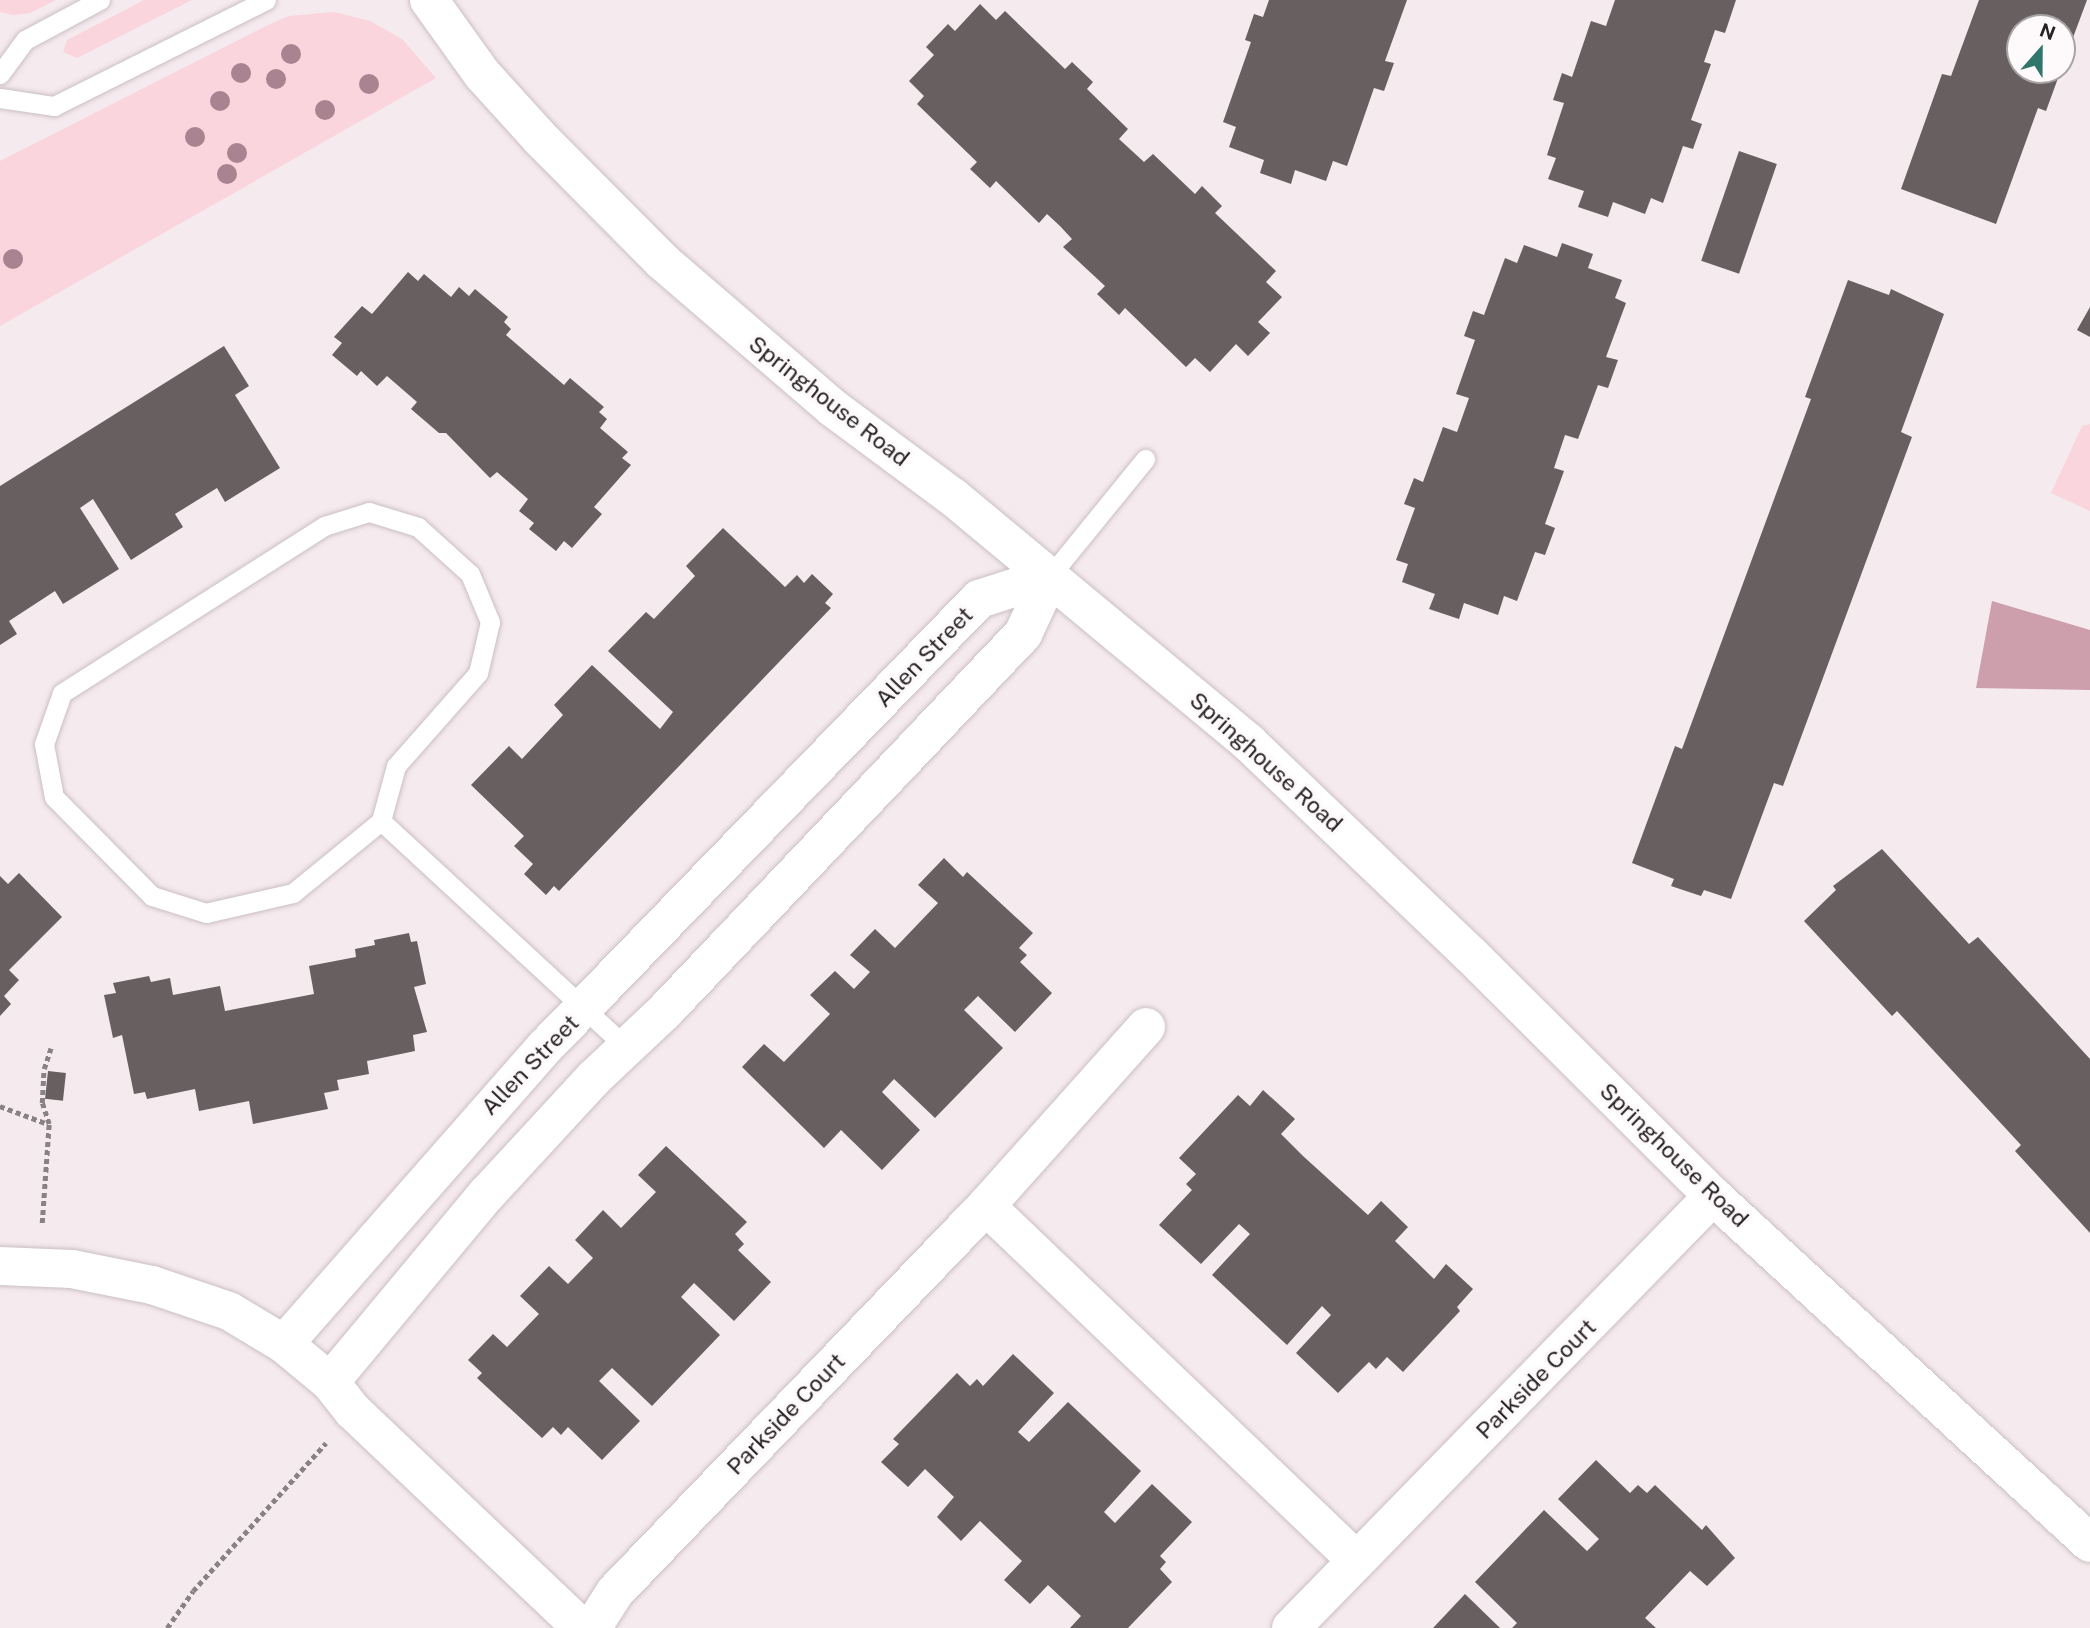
<!DOCTYPE html>
<style>
body{margin:0}
#map{position:relative;width:2090px;height:1628px;overflow:hidden;background:#f5eaed;font-family:"Public Sans",sans-serif}
div>[style]{position:absolute}
[style*='--x']{left:calc(var(--x)*1px);top:calc(var(--y)*1px);width:calc(var(--w)*1px);rotate:calc(var(--a)*1deg)}
.green>*{inset:0;background:#fad5de}
.water>*{inset:0;background:#cd9eab}
.building>*{inset:0;background:#685f61;transform-origin:0 0}
.path>*{height:4.5px;margin-top:-2.25px;transform-origin:0;background:repeating-linear-gradient(90deg,#898284 0 5px,transparent 0 8.5px)}
.roads{filter:drop-shadow(0 0 2px #cabfc2) drop-shadow(0 0 2px #cabfc2)}
.service>*{height:19px;margin:-9.5px;padding:0 9.5px;transform-origin:9.5px;border-radius:9.5px;background:#fff}
.minor>*{height:38px;margin:-19px;padding:0 19px;transform-origin:19px;border-radius:19px;background:#fff}
.tertiary>*{height:38px;margin:-19px;padding:0 19px;transform-origin:19px;border-radius:19px;background:#fff}
.trees>*{width:20px;height:20px;margin:-10px;border-radius:50%;background:#a9838f}
span{translate:-50% -50%;white-space:nowrap;text-align:center;line-height:1.15;-webkit-text-stroke:7px #fefafb;paint-order:stroke}
.street-label{font-size:23px;color:#272324}
.north{position:absolute;left:2006px;top:14px;width:70px;height:70px;box-sizing:border-box;background:#fefafb;border:2px solid #a8a4a5;border-radius:50%;rotate:21deg;font-size:19px;font-weight:700;line-height:28px;text-align:center;color:#272324}
.north::after{content:'';display:block;margin:auto;width:24px;height:32px;background:#31766b;clip-path:polygon(50% 0,100% 100%,50% 72%,0 100%)}
</style>
<div id="map">
<div class="green">
<i style="clip-path:polygon(0 0,56px 0,30px 13px,13px 15px,0 12px)"></i>
<i style="clip-path:polygon(144px 0,192px 0,77px 58px,63px 52px,67px 40px)"></i>
<i style="clip-path:polygon(334px 12px,370px 21px,402px 39px,436px 78px,0 326px,0 161px,264px 27px,289px 16px)"></i>
<i style="clip-path:polygon(2090px 424px,2090px 511px,2051px 493px,2082px 426px)"></i>
</div>
<div class="water">
<i style="clip-path:polygon(1992px 601px,2090px 630px,2090px 690px,1976px 688px)"></i>
</div>
<div class="building">
<i style="clip-path:polygon(1269px 0,1407px 0,1385px 61px,1394px 63px,1384px 91px,1374px 88px,1347px 166px,1333px 161px,1326px 181px,1295px 170px,1291px 184px,1260px 173px,1264px 160px,1229px 147px,1236px 127px,1223px 122px,1251px 42px,1245px 40px,1254px 14px,1263px 17px)"></i>
<i style="clip-path:polygon(1615px 0,1736px 0,1725px 33px,1715px 30px,1704px 62px,1711px 64px,1691px 120px,1702px 124px,1693px 149px,1683px 146px,1663px 203px,1651px 198px,1645px 214px,1613px 202px,1608px 217px,1578px 207px,1584px 191px,1548px 179px,1556px 158px,1547px 155px,1564px 103px,1553px 100px,1562px 73px,1572px 77px,1591px 21px,1606px 26px)"></i>
<i style="clip-path:polygon(1979px 0,2087px 0,2062px 67px,2062px 28px,2020px 28px,2020px 70px,2061px 70px,2046px 111px,2038px 108px,1996px 224px,1901px 189px,1942px 74px,1951px 76px)"></i>
<i style="clip-path:polygon(980px 4px,996px 20px,1005px 11px,1065px 69px,1072px 62px,1093px 82px,1087px 89px,1128px 129px,1119px 139px,1144px 162px,1153px 154px,1195px 194px,1202px 186px,1222px 206px,1215px 213px,1276px 271px,1266px 282px,1282px 297px,1258px 322px,1270px 333px,1248px 356px,1236px 344px,1210px 372px,1195px 358px,1186px 367px,1125px 308px,1119px 315px,1097px 294px,1105px 286px,1063px 247px,1072px 239px,1060px 226px,1047px 214px,1039px 223px,996px 181px,990px 188px,970px 169px,977px 162px,917px 104px,924px 96px,909px 81px,934px 55px,926px 47px,948px 24px,955px 31px)"></i>
<i style="left:1739px;top:151px;width:40px;height:116px;rotate:19deg"></i>
<i style="clip-path:polygon(1562px 243px,1593px 254px,1588px 268px,1622px 280px,1615px 298px,1626px 303px,1606px 357px,1618px 360px,1608px 388px,1598px 385px,1578px 439px,1565px 435px,1554px 468px,1564px 471px,1545px 524px,1555px 528px,1545px 555px,1535px 552px,1517px 601px,1504px 596px,1498px 615px,1464px 603px,1459px 619px,1429px 609px,1435px 594px,1402px 582px,1408px 564px,1396px 560px,1415px 508px,1404px 504px,1414px 478px,1423px 482px,1443px 427px,1457px 432px,1469px 398px,1456px 394px,1475px 340px,1464px 336px,1473px 311px,1484px 315px,1505px 258px,1517px 263px,1524px 245px,1557px 257px)"></i>
<i style="clip-path:polygon(408px 272px,418px 281px,424px 274px,451px 297px,459px 287px,469px 296px,475px 289px,508px 317px,504px 322px,511px 329px,506px 335px,564px 385px,570px 378px,604px 407px,599px 412px,607px 419px,600px 428px,628px 452px,622px 458px,631px 465px,594px 507px,602px 514px,572px 548px,564px 541px,556px 551px,529px 529px,534px 523px,519px 511px,528px 499px,497px 472px,490px 478px,446px 433px,439px 433px,411px 409px,417px 402px,387px 376px,377px 386px,361px 371px,357px 376px,332px 355px,342px 343px,334px 337px,362px 306px,372px 314px)"></i>
<i style="clip-path:polygon(1848px 280px,1889px 295px,1891px 289px,1944px 314px,1901px 432px,1912px 437px,1783px 786px,1774px 783px,1731px 899px,1704px 890px,1701px 896px,1671px 886px,1674px 879px,1632px 863px,1675px 746px,1682px 749px,1811px 399px,1805px 397px)"></i>
<i style="clip-path:polygon(2090px 307px,2090px 337px,2077px 330px)"></i>
<i style="clip-path:polygon(224px 346px,249px 386px,235px 395px,280px 468px,225px 502px,217px 488px,175px 514px,183px 527px,131px 560px,93px 499px,80px 508px,119px 569px,63px 604px,55px 591px,9px 621px,17px 634px,0 645px,0 486px)"></i>
<i style="clip-path:polygon(723px 528px,785px 587px,797px 575px,804px 583px,812px 574px,833px 594px,825px 603px,831px 608px,559px 891px,554px 886px,546px 895px,524px 874px,533px 864px,514px 846px,524px 836px,471px 785px,509px 746px,522px 759px,563px 715px,554px 705px,592px 665px,660px 729px,673px 712px,608px 651px,646px 612px,654px 619px,695px 576px,686px 566px)"></i>
<i style="clip-path:polygon(1882px 849px,1969px 944px,1978px 937px,2090px 1059px,2090px 1233px,2015px 1151px,2021px 1145px,1897px 1011px,1892px 1016px,1804px 921px,1836px 890px,1833px 886px)"></i>
<i style="clip-path:polygon(944px 858px,963px 877px,967px 872px,1033px 933px,1019px 948px,1027px 955px,1020px 962px,1052px 993px,1015px 1032px,978px 996px,964px 1010px,1003px 1048px,935px 1118px,894px 1079px,882px 1092px,920px 1130px,882px 1170px,841px 1130px,824px 1148px,742px 1067px,764px 1044px,784px 1062px,830px 1014px,810px 995px,835px 971px,854px 989px,870px 972px,850px 955px,875px 929px,895px 948px,938px 903px,918px 885px)"></i>
<i style="clip-path:polygon(19px 873px,62px 917px,9px 970px,19px 980px,4px 996px,11px 1004px,0 1016px,0 876px,8px 884px)"></i>
<i style="clip-path:polygon(409px 933px,411px 942px,417px 941px,426px 984px,414px 987px,427px 1032px,413px 1035px,415px 1051px,367px 1061px,369px 1074px,337px 1080px,339px 1090px,324px 1093px,328px 1109px,253px 1124px,249px 1101px,199px 1111px,195px 1089px,147px 1099px,145px 1092px,134px 1094px,122px 1035px,113px 1038px,104px 995px,116px 993px,113px 983px,149px 976px,151px 982px,170px 978px,173px 995px,220px 986px,225px 1011px,314px 994px,309px 966px,356px 957px,355px 949px,375px 945px,374px 940px)"></i>
<i style="left:48px;top:1071px;width:18px;height:28px;rotate:6deg"></i>
<i style="clip-path:polygon(1263px 1090px,1295px 1119px,1281px 1134px,1303px 1156px,1368px 1215px,1381px 1201px,1408px 1227px,1395px 1241px,1434px 1279px,1446px 1264px,1473px 1289px,1457px 1307px,1460px 1311px,1403px 1372px,1387px 1357px,1376px 1369px,1369px 1362px,1338px 1393px,1296px 1353px,1331px 1315px,1322px 1306px,1287px 1345px,1212px 1275px,1250px 1234px,1239px 1224px,1201px 1264px,1159px 1225px,1192px 1190px,1186px 1184px,1196px 1174px,1179px 1158px,1238px 1095px,1250px 1106px)"></i>
<i style="clip-path:polygon(666px 1146px,747px 1222px,735px 1234px,744px 1244px,738px 1250px,771px 1282px,734px 1321px,694px 1283px,681px 1297px,720px 1335px,652px 1406px,612px 1368px,599px 1381px,640px 1421px,602px 1460px,568px 1427px,561px 1435px,553px 1427px,542px 1438px,477px 1378px,482px 1373px,468px 1360px,493px 1334px,507px 1347px,539px 1314px,520px 1296px,549px 1266px,568px 1284px,593px 1258px,575px 1240px,603px 1210px,621px 1228px,656px 1192px,638px 1175px)"></i>
<i style="clip-path:polygon(1013px 1354px,1054px 1393px,1018px 1432px,1029px 1442px,1068px 1402px,1141px 1471px,1104px 1512px,1115px 1523px,1152px 1484px,1192px 1522px,1160px 1556px,1166px 1562px,1160px 1569px,1172px 1582px,1128px 1628px,1070px 1628px,1081px 1616px,1048px 1585px,1030px 1604px,1004px 1580px,1022px 1561px,980px 1521px,961px 1541px,937px 1517px,954px 1497px,925px 1469px,908px 1487px,881px 1462px,899px 1444px,893px 1439px,957px 1373px,970px 1386px,977px 1379px,983px 1386px)"></i>
<i style="clip-path:polygon(1596px 1460px,1630px 1493px,1638px 1485px,1647px 1493px,1655px 1485px,1702px 1530px,1706px 1525px,1735px 1558px,1707px 1586px,1690px 1571px,1645px 1618px,1656px 1628px,1512px 1628px,1517px 1623px,1475px 1582px,1544px 1510px,1587px 1551px,1599px 1539px,1558px 1499px)"></i>
<i style="clip-path:polygon(1465px 1594px,1500px 1628px,1433px 1628px)"></i>
</div>
<div class="path">
<i style="--x:0;--y:1106;--w:51;--a:20.6"></i>
<i style="--x:42;--y:1223;--w:99;--a:-86"></i>
<i style="--x:49;--y:1124;--w:22;--a:-108"></i>
<i style="--x:42;--y:1103;--w:34;--a:-87"></i>
<i style="--x:44;--y:1069;--w:22;--a:-72"></i>
<i style="--x:167;--y:1628;--w:45;--a:-54.9"></i>
<i style="--x:193;--y:1591;--w:199;--a:-48.1"></i>
</div>
<div class="roads">
<div class="service">
<i style="--x:0;--y:74;--w:42;--a:-53.7"></i>
<i style="--x:25;--y:40;--w:85;--a:-28.1"></i>
<i style="--x:0;--y:98;--w:55;--a:8.4"></i>
<i style="--x:54;--y:106;--w:237;--a:-26.6"></i>
<i style="--x:1050;--y:576;--w:151;--a:-50.9"></i>
<i style="--x:381;--y:821;--w:114;--a:140.7"></i>
<i style="--x:293;--y:893;--w:89;--a:167.1"></i>
<i style="--x:206;--y:913;--w:57;--a:-162.5"></i>
<i style="--x:152;--y:896;--w:139;--a:-134.7"></i>
<i style="--x:54;--y:797;--w:54;--a:-100.7"></i>
<i style="--x:44;--y:744;--w:54;--a:-70.6"></i>
<i style="--x:62;--y:693;--w:311;--a:-32.5"></i>
<i style="--x:324;--y:526;--w:47;--a:-17.3"></i>
<i style="--x:369;--y:512;--w:51;--a:17"></i>
<i style="--x:418;--y:527;--w:70;--a:42.1"></i>
<i style="--x:470;--y:574;--w:52;--a:67.4"></i>
<i style="--x:490;--y:622;--w:52;--a:103.2"></i>
<i style="--x:478;--y:673;--w:124;--a:131.4"></i>
<i style="--x:396;--y:766;--w:57;--a:105.3"></i>
<i style="--x:381;--y:821;--w:333;--a:42.7"></i>
</div>
<div class="minor">
<i style="--x:986;--y:1206;--w:511;--a:43.73"></i>
<i style="--x:0;--y:1266;--w:72;--a:2.4"></i>
<i style="--x:72;--y:1269;--w:82;--a:11.3"></i>
<i style="--x:152;--y:1285;--w:81;--a:18.7"></i>
<i style="--x:229;--y:1311;--w:64;--a:31"></i>
<i style="--x:284;--y:1344;--w:60;--a:39.6"></i>
<i style="--x:330;--y:1382;--w:37;--a:52"></i>
<i style="--x:353;--y:1411;--w:315;--a:43.5"></i>
<i style="--x:284;--y:1344;--w:398;--a:-48.7"></i>
<i style="--x:547;--y:1045;--w:621;--a:-45.91"></i>
<i style="--x:979;--y:599;--w:75;--a:-17.9"></i>
<i style="--x:330;--y:1382;--w:244;--a:-50.2"></i>
<i style="--x:486;--y:1195;--w:159;--a:-47.3"></i>
<i style="--x:594;--y:1078;--w:98;--a:-43.3"></i>
<i style="--x:665;--y:1011;--w:520;--a:-46.48"></i>
<i style="--x:1023;--y:634;--w:64;--a:-65"></i>
<i style="--x:592;--y:1628;--w:43;--a:-57.4"></i>
<i style="--x:615;--y:1592;--w:535;--a:-46.14"></i>
<i style="--x:986;--y:1206;--w:240;--a:-48.2"></i>
<i style="--x:1291;--y:1628;--w:604;--a:-45.67"></i>
</div>
<div class="tertiary">
<i style="--x:429;--y:0;--w:91;--a:54.4"></i>
<i style="--x:482;--y:74;--w:86;--a:47.8"></i>
<i style="--x:540;--y:138;--w:173;--a:45.2"></i>
<i style="--x:662;--y:261;--w:225;--a:40.7"></i>
<i style="--x:833;--y:408;--w:149;--a:36.6"></i>
<i style="--x:953;--y:497;--w:385;--a:39.7"></i>
<i style="--x:1249;--y:743;--w:307;--a:43.7"></i>
<i style="--x:1471;--y:955;--w:342;--a:44.9"></i>
<i style="--x:1713;--y:1196;--w:512;--a:42.63"></i>
</div>
</div>
<div class="trees">
<i style="left:291px;top:54px"></i>
<i style="left:241px;top:73px"></i>
<i style="left:276px;top:79px"></i>
<i style="left:369px;top:84px"></i>
<i style="left:220px;top:101px"></i>
<i style="left:325px;top:110px"></i>
<i style="left:195px;top:137px"></i>
<i style="left:237px;top:153px"></i>
<i style="left:227px;top:174px"></i>
<i style="left:13px;top:259px"></i>
</div>
<div class="street-label">
<span style="left:829px;top:401px;rotate:38deg">Springhouse Road</span>
<span style="left:924px;top:657px;rotate:-46deg">Allen Street</span>
<span style="left:1266px;top:762px;rotate:42deg">Springhouse Road</span>
<span style="left:530px;top:1065px;rotate:-46deg">Allen Street</span>
<span style="left:1674px;top:1155px;rotate:44deg">Springhouse Road</span>
<span style="left:1536px;top:1379px;rotate:-45deg">Parkside Court</span>
<span style="left:786px;top:1414px;rotate:-46deg">Parkside Court</span>
</div>
<div class="north">N</div>
</div>
